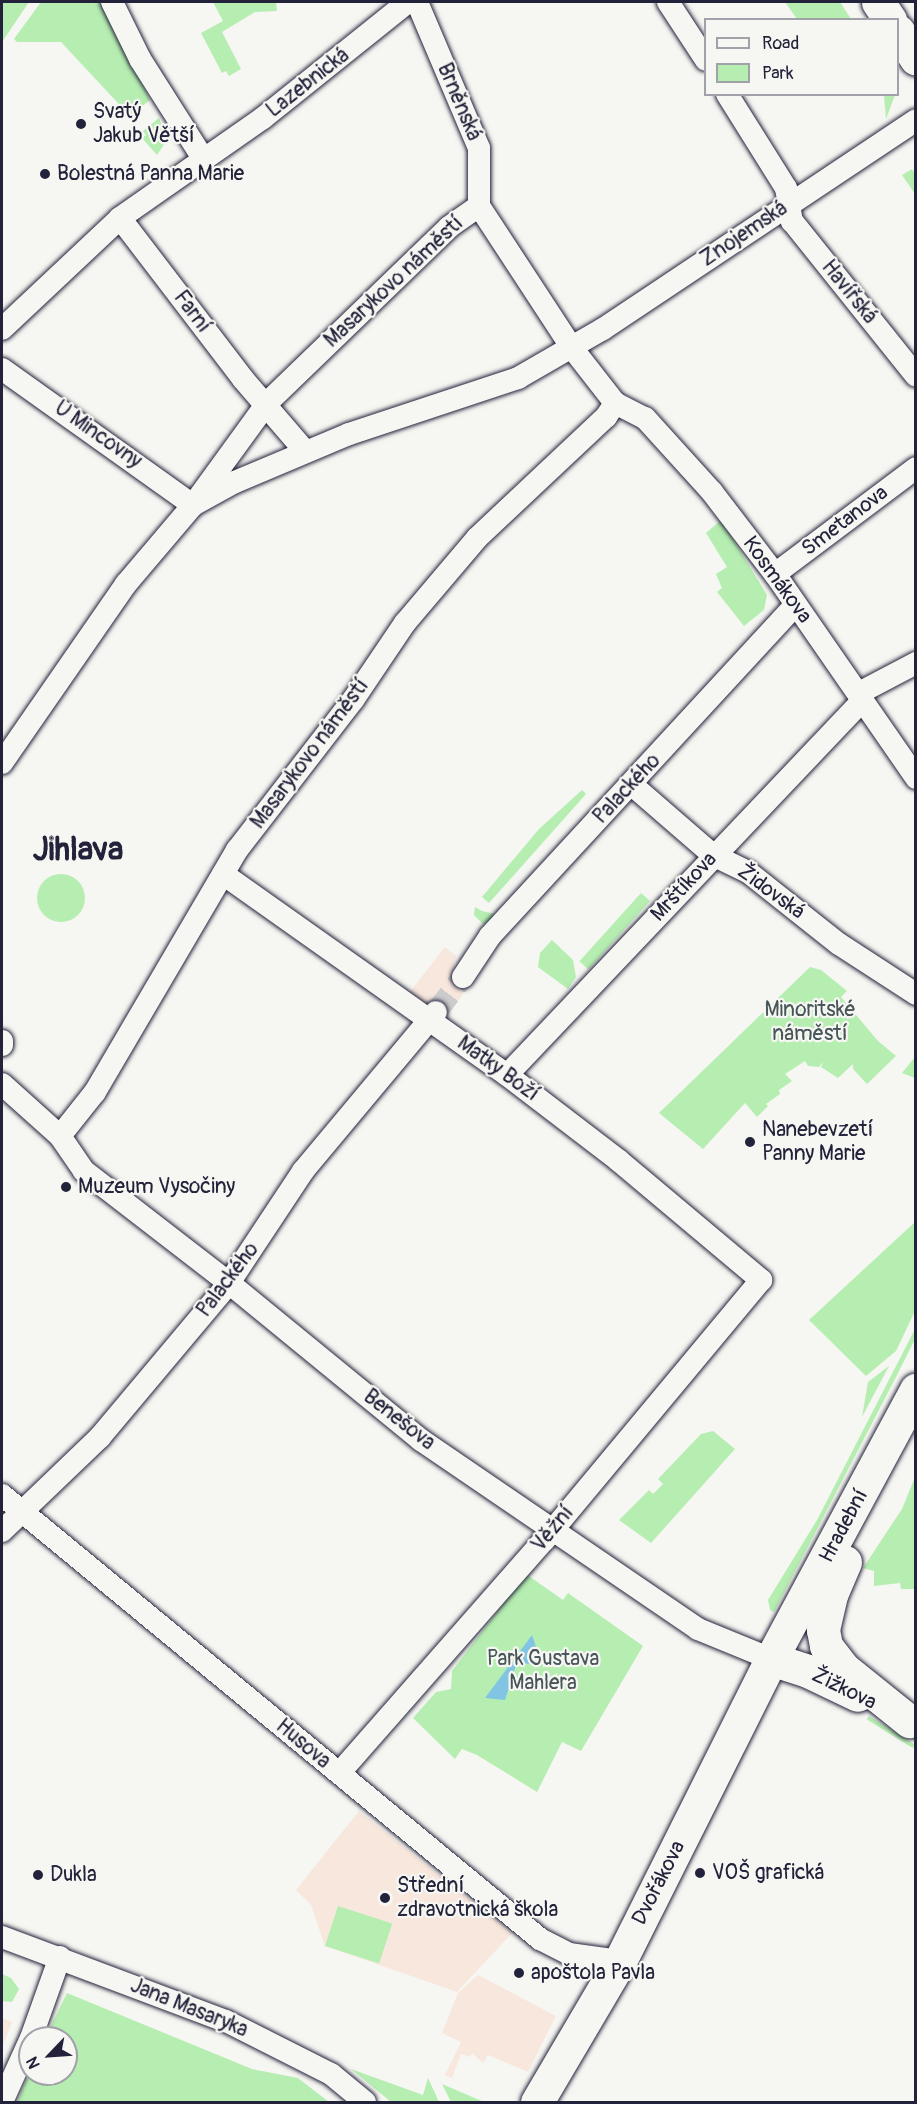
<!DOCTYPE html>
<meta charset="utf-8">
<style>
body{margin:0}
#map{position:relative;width:917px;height:2104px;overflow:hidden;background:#f6f6f2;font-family:Pangolin,sans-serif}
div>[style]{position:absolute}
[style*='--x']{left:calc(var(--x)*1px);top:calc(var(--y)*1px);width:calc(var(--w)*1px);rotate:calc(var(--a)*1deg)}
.built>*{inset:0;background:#f8e7dd}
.green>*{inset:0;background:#b6eeb1;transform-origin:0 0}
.round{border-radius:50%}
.water>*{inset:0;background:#82c4e3}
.street-tunnel>*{height:22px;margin-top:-11px;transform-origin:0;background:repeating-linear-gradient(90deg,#cccccd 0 22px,transparent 0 33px)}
.roads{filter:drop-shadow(0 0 2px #22223b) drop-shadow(0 0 2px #22223b)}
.street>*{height:22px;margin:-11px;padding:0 11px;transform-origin:11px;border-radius:11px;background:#f6f6f2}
.secondary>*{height:33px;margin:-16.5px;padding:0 16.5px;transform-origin:16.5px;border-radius:16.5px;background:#f6f6f2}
.dots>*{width:16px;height:16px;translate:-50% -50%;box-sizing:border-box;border:3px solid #f6f6f2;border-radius:50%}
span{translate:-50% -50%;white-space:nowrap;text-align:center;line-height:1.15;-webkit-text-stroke:4.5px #f6f6f2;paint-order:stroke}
.street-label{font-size:21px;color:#22223b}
.poi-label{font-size:21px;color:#22223b}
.left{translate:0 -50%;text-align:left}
.park-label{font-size:21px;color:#475558}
.town-label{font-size:33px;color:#22223b;font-weight:700}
.frame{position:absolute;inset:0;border:3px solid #22223b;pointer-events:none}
.legend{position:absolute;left:704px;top:18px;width:195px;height:78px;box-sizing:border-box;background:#f6f6f2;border:2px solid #a1a1a9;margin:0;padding:8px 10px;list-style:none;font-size:18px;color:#22223b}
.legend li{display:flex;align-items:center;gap:12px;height:30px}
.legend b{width:30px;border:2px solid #a1a1a9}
.north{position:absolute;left:18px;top:2026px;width:60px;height:60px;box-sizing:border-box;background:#f6f6f2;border:2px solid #a1a1a9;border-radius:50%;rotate:245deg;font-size:16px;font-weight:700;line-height:24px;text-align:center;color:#22223b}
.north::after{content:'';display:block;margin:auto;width:21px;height:27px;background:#22223b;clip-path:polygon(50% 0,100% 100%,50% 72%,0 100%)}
</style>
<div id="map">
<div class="built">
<i style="clip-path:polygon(445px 947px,456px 956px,453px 969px,471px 982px,444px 1021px,409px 993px)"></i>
<i style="clip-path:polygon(359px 1811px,512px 1933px,457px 1992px,325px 1946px,311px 1905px,296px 1890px)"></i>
<i style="clip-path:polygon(478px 1975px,556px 2016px,528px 2072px,488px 2055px,483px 2063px,472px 2053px,470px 2057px,461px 2054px,452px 2078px,445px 2075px,461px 2042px,442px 2033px,458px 1993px)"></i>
<i style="clip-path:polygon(2px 2018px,12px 2022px,2px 2047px)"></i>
</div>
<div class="green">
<i style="clip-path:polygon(2px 2px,29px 2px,2px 42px)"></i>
<i style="clip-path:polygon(41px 2px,102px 2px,150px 100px,130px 116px,61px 42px,17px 42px,14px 39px)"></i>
<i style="clip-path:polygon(213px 2px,276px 2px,277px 11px,255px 12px,222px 32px,241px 69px,229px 76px,226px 71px,222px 73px,201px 33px,223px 21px)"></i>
<i style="clip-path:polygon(785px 2px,840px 2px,851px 19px,797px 19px)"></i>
<i style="clip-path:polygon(884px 95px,895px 95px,886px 119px)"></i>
<i style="clip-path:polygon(159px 118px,167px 140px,157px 155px,142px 138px,146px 135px,143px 131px)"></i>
<i style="clip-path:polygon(912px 169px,915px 174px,915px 194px,902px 175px)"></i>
<i style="clip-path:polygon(721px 520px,767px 595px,764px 610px,744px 626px,717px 592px,722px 588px,716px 574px,727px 567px,706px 533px)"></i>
<i style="clip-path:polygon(582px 790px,586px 794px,489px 903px,482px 897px,539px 829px)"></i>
<i class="round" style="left:37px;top:874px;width:48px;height:48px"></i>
<i style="left:641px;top:893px;width:12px;height:92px;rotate:42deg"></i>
<i style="clip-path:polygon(475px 907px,482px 911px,499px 915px,483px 924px,474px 915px)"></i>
<i style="clip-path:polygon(552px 940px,573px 960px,576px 977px,568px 989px,538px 967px,540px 953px)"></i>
<i style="clip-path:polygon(810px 967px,821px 970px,847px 991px,841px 997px,878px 1041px,896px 1056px,867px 1084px,853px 1069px,853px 1064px,838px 1078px,821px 1067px,823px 1062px,819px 1067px,808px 1066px,805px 1061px,785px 1074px,792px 1081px,779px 1090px,780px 1094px,766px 1104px,768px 1106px,757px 1117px,745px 1103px,703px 1149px,659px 1113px)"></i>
<i style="clip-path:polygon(915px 1057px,915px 1078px,902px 1073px)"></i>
<i style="clip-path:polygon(915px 1222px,915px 1311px,896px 1351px,866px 1376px,809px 1320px)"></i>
<i style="clip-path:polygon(915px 1329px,915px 1339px,896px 1377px,774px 1612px,770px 1610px,768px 1600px,817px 1520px)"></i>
<i style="clip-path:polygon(889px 1366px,862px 1417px,868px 1382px)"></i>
<i style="clip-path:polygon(713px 1431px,735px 1449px,651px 1543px,619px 1520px,649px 1490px,653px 1494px,663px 1484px,658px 1479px,701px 1434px)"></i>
<i style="clip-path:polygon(915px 1477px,915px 1589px,901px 1589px,900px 1583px,874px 1586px,874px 1571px,863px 1568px,902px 1509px)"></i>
<i style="clip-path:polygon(526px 1574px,563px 1600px,568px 1593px,643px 1646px,581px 1751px,562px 1742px,537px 1792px,477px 1755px,462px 1749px,455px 1759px,413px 1718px,436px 1692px,451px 1689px,452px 1671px)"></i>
<i style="left:869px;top:1716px;width:54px;height:4px;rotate:32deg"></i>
<i style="left:338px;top:1906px;width:57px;height:42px;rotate:18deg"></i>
<i style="clip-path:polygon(2px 1974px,11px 1978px,19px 1989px,12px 2002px,2px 2001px)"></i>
<i style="clip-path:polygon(67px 1993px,252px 2069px,298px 2078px,329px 2102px,17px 2102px,30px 2072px,66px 2074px,66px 2038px,45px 2038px)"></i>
<i style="clip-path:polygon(351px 2069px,423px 2095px,428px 2078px,439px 2102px,391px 2102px)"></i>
<i style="clip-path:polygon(442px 2084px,484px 2102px,451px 2102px)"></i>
</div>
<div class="water">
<i style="clip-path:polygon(532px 1635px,541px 1661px,535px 1665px,517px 1662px,505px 1700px,485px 1698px)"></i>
</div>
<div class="street-tunnel">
<i style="--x:436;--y:1012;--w:44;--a:-52.4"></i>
</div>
<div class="roads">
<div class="street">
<i style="--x:112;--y:2;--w:64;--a:63.8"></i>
<i style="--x:140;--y:59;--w:120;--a:57.6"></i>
<i style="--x:417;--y:2;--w:159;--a:67"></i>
<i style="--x:479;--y:148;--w:58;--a:90"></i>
<i style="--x:668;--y:2;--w:69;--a:56.8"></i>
<i style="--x:727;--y:94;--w:111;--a:57.9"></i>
<i style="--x:786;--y:188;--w:34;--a:80"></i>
<i style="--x:792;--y:221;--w:198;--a:51.3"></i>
<i style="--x:120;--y:218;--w:203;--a:52.6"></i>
<i style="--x:243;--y:379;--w:95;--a:49.3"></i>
<i style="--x:2;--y:329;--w:162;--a:-43.2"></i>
<i style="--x:120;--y:218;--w:174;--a:-35"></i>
<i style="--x:263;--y:118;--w:186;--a:-38.7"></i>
<i style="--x:2;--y:369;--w:234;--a:35.5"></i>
<i style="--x:615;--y:403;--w:34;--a:27"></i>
<i style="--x:645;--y:418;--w:100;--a:47.8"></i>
<i style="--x:712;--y:492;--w:103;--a:52.5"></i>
<i style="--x:775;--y:574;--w:248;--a:55.3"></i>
<i style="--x:193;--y:505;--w:48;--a:-28.7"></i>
<i style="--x:235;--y:482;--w:124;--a:-22.8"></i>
<i style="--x:349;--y:434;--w:178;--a:-18.3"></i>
<i style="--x:518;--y:378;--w:98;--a:-30"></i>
<i style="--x:603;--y:329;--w:376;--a:-33.7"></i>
<i style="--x:775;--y:574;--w:176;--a:-36.9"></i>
<i style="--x:859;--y:693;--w:64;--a:-27.8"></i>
<i style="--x:2;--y:763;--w:218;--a:-55.3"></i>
<i style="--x:126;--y:584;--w:104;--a:-49.7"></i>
<i style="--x:193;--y:505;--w:126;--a:-54"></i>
<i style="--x:267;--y:403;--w:253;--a:-44"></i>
<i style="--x:449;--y:227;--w:37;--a:-35"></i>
<i style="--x:631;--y:784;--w:108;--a:40.9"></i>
<i style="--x:713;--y:855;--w:39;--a:26"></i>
<i style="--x:748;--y:872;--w:116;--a:38.4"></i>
<i style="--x:839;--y:944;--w:92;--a:33"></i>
<i style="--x:223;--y:874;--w:348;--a:35.3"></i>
<i style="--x:507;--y:1075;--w:140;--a:37.4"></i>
<i style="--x:618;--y:1160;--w:187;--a:40"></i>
<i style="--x:761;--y:1280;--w:339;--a:129.8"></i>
<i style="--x:544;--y:1540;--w:310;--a:131.3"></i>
<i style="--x:463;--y:977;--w:49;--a:-56.6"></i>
<i style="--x:490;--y:936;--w:450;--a:-47.3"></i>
<i style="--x:2;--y:1041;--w:4;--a:90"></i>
<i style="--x:507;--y:1075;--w:517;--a:-46.49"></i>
<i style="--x:2;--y:1084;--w:78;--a:41.9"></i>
<i style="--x:60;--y:1136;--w:42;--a:55.6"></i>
<i style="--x:84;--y:1171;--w:183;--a:37.7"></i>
<i style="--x:229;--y:1283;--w:248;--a:39.3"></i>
<i style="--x:421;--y:1440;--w:335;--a:34.3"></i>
<i style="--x:698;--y:1629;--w:79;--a:22.3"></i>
<i style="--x:60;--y:1136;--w:56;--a:-51.5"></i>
<i style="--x:95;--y:1092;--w:281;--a:-59.6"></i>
<i style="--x:237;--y:850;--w:190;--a:-52.3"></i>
<i style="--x:353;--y:700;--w:93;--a:-56"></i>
<i style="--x:405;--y:623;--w:111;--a:-49.7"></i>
<i style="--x:477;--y:538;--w:177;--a:-43.2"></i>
<i style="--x:606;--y:417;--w:17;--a:-57"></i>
<i style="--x:615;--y:403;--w:70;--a:-128"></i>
<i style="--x:572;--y:348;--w:170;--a:-123.2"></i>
<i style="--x:2;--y:1495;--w:698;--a:39.53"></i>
<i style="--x:540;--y:1939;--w:33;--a:27"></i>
<i style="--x:569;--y:1954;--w:51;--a:7.8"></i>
<i style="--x:2;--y:1531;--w:136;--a:-43.8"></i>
<i style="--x:100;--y:1437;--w:201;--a:-50"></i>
<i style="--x:229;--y:1283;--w:134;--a:-56.5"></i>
<i style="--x:303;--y:1171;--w:207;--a:-50.1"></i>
<i style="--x:2;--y:1937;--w:239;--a:20.6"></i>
<i style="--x:226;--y:2021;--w:118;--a:26.8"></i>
<i style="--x:331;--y:2074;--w:44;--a:39.5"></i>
<i style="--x:31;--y:2038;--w:86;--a:-70.3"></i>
<i style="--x:2;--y:2102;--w:68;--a:-65.7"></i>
</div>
<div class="secondary">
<i style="--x:878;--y:2;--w:22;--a:56"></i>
<i style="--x:898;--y:31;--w:33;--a:57"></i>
<i style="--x:845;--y:1562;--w:36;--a:113"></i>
<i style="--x:831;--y:1595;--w:36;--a:103"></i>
<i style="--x:823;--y:1630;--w:16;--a:79"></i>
<i style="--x:826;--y:1646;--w:28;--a:52"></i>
<i style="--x:843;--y:1668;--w:85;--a:38.8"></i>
<i style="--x:771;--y:1659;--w:39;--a:18"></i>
<i style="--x:808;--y:1671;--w:55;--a:25.6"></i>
<i style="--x:537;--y:2102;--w:164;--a:-59.5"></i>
<i style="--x:620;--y:1961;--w:338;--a:-63.4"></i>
<i style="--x:771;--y:1659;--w:306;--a:-61.7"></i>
</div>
</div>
<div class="dots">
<i style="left:81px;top:124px;background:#22223b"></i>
<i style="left:45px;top:174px;background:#22223b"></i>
<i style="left:750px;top:1142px;background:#22223b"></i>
<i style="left:66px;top:1187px;background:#22223b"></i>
<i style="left:700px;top:1873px;background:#22223b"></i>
<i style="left:38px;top:1875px;background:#22223b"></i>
<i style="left:385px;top:1898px;background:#22223b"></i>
<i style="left:519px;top:1973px;background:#22223b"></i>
</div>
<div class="street-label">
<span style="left:308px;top:83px;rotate:-38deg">Lazebnická</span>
<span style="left:459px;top:102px;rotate:67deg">Brněnská</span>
<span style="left:744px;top:234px;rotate:-34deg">Znojemská</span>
<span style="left:394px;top:282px;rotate:-43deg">Masarykovo náměstí</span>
<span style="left:849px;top:292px;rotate:51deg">Havířská</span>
<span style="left:192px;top:312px;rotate:53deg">Farní</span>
<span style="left:98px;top:435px;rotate:35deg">U Mincovny</span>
<span style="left:845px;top:521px;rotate:-37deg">Smetanova</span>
<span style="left:777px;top:580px;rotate:54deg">Kosmákova</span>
<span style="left:310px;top:754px;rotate:-53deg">Masarykovo náměstí</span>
<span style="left:627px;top:789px;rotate:-47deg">Palackého</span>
<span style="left:684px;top:887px;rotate:-47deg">Mrštíkova</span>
<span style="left:771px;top:892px;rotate:36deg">Židovská</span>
<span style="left:498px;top:1069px;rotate:36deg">Matky Boží</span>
<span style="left:228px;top:1280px;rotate:-53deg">Palackého</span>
<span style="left:399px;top:1420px;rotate:38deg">Benešova</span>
<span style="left:844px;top:1526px;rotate:-62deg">Hradební</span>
<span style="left:553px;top:1529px;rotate:-50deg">Věžní</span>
<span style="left:844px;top:1689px;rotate:26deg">Žižkova</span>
<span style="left:303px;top:1744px;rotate:40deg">Husova</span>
<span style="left:659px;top:1883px;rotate:-63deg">Dvořákova</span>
<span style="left:189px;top:2008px;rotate:22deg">Jana Masaryka</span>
</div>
<div class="poi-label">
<span class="left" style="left:93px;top:124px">Svatý<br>Jakub Větší</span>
<span class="left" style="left:57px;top:174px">Bolestná Panna Marie</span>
<span class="left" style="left:762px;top:1142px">Nanebevzetí<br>Panny Marie</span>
<span class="left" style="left:78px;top:1187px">Muzeum Vysočiny</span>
<span class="left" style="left:712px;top:1873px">VOŠ grafická</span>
<span class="left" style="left:50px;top:1875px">Dukla</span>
<span class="left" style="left:397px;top:1898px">Střední<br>zdravotnická škola</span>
<span class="left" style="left:531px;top:1973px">apoštola Pavla</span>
</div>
<div class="park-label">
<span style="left:810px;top:1022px">Minoritské<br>náměstí</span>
<span style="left:543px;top:1671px">Park Gustava<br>Mahlera</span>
</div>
<div class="town-label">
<span style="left:78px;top:850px">Jihlava</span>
</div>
<div class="frame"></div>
<ul class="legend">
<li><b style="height:8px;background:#f6f6f2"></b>Road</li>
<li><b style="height:16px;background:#b6eeb1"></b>Park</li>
</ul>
<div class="north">N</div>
</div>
